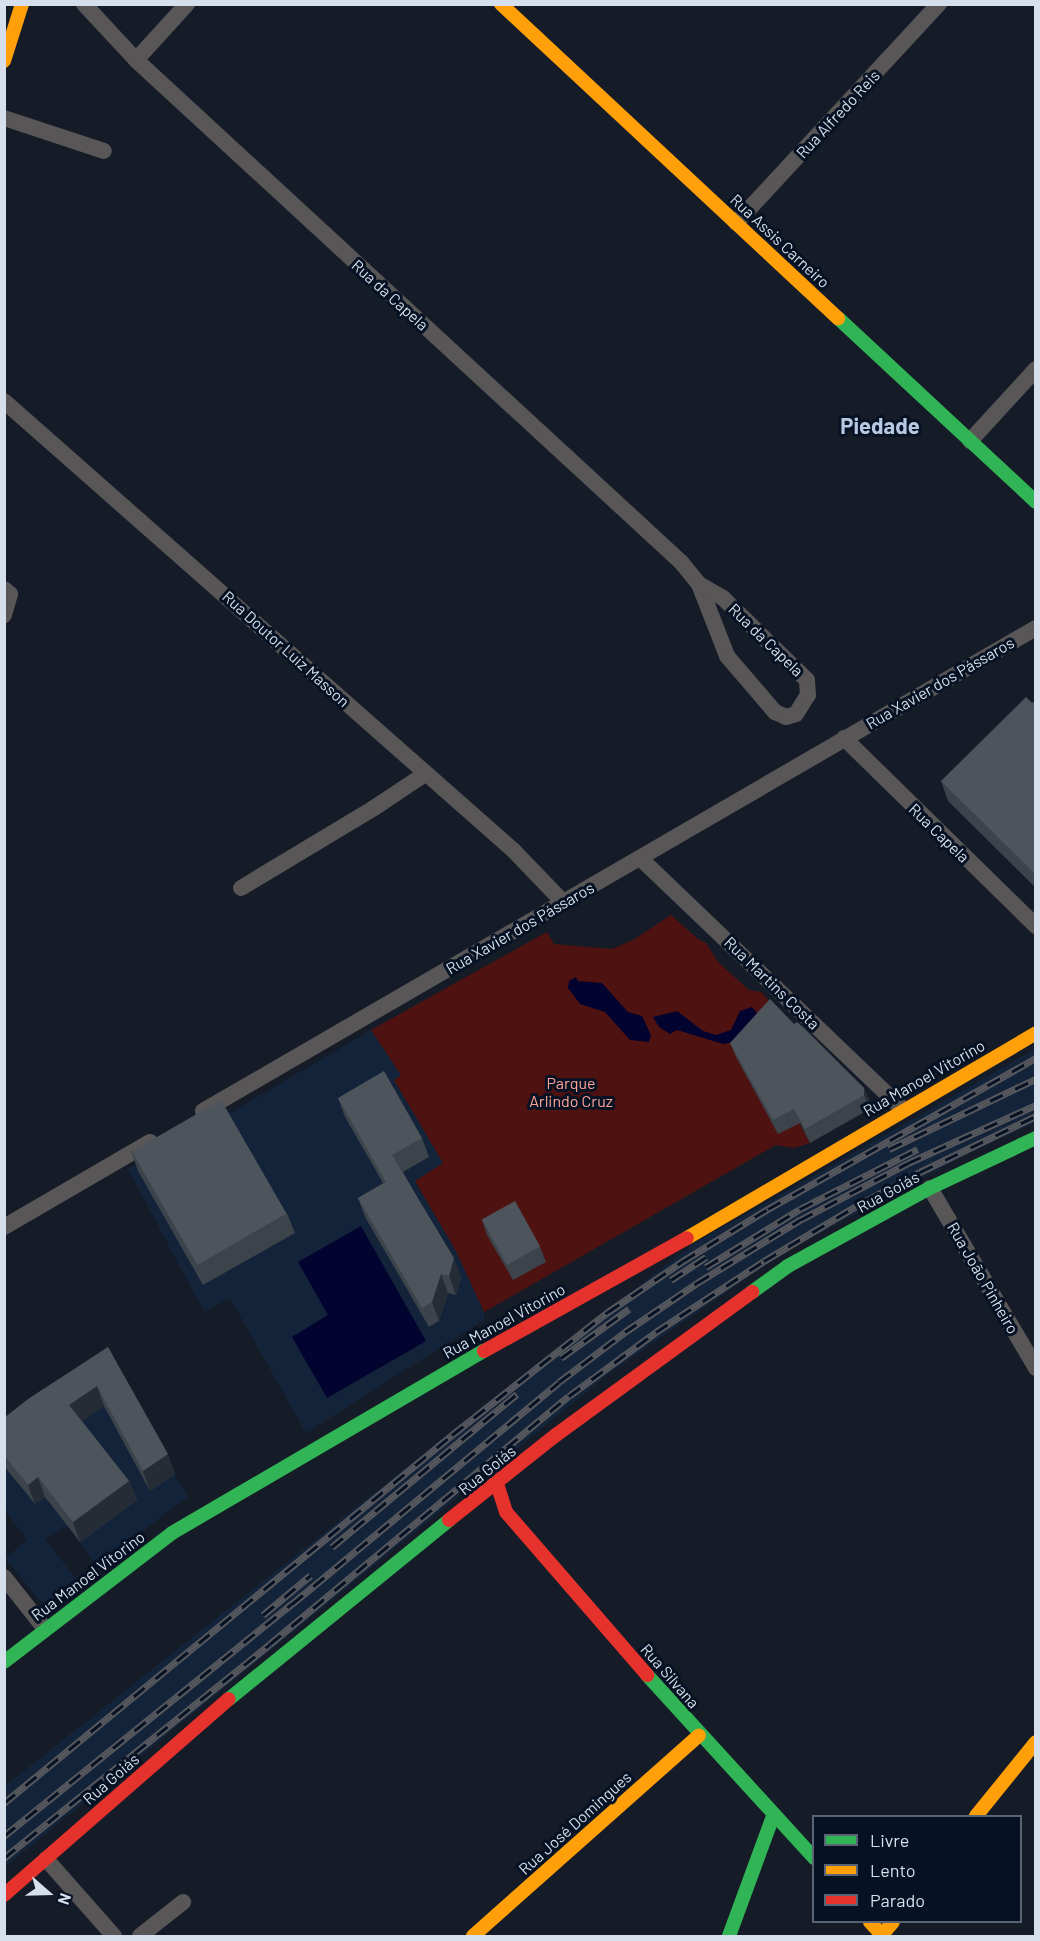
<!DOCTYPE html>
<meta charset="utf-8">
<style>
body{margin:0}
#map{position:relative;width:1040px;height:1941px;overflow:hidden;background:#161c27;font-family:Barlow,sans-serif}
div>[style]{position:absolute}
[style*='--x']{left:calc(var(--x)*1px);top:calc(var(--y)*1px);width:calc(var(--w)*1px);rotate:calc(var(--a)*1deg)}
.built>*{inset:0;background:#132339}
.green>*{inset:0;background:#4e1211}
.water>*{inset:0;background:#02032f}
.street>*{height:16px;margin:-8px;padding:0 8px;transform-origin:8px;border-radius:8px;background:#595657}
.fast>*{height:14px;margin:-7px;padding:0 7px;transform-origin:7px;border-radius:7px;background:#30b455}
.slow>*{height:14px;margin:-7px;padding:0 7px;transform-origin:7px;border-radius:7px;background:#ff9f0a}
.jam>*{height:14px;margin:-7px;padding:0 7px;transform-origin:7px;border-radius:7px;background:#e5322d}
.rail>*{height:7px;margin-top:-3.5px;transform-origin:0;background:repeating-linear-gradient(90deg,#061224 0 14px,#57585e 0 28px);box-sizing:border-box;border-block:2px solid #57585e}
.wall>*{inset:0;background:#3d434b}
.shaded-wall>*{inset:0;background:#262c35}
.building>*{inset:0;background:#4d545c;transform-origin:0 0}
span{translate:-50% -50%;white-space:nowrap;text-align:center;line-height:1.15;-webkit-text-stroke:6px #061224;paint-order:stroke}
.street-label{font-size:16px;color:#d6dfec}
.park-label{font-size:16px;color:#fda296}
.district-label{font-size:22px;color:#b7c8e2;font-weight:700}
.frame{position:absolute;inset:0;border:6px solid #d6dfec;pointer-events:none}
.legend{position:absolute;left:812px;top:1815px;width:210px;height:108px;box-sizing:border-box;background:#061224;border:2px solid #596474;margin:0;padding:8px 10px;list-style:none;font-size:18px;color:#d6dfec}
.legend li{display:flex;align-items:center;gap:12px;height:30px}
.legend b{width:30px;border:2px solid #596474}
.north{position:absolute;left:18px;top:1863px;width:60px;height:60px;-webkit-text-stroke:4px #061224;paint-order:stroke;rotate:110deg;font-size:16px;font-weight:700;line-height:24px;text-align:center;color:#d6dfec}
.north::after{content:'';display:block;margin:auto;width:21px;height:27px;background:#d6dfec;clip-path:polygon(50% 0,100% 100%,50% 72%,0 100%)}
</style>
<div id="map">
<div class="built">
<i style="clip-path:polygon(371px 1030px,401px 1075px,394px 1080px,444px 1163px,415px 1182px,456px 1251px,484px 1312px,484px 1320px,306px 1433px,230px 1298px,204px 1312px,128px 1169px,242px 1106px)"></i>
<i style="clip-path:polygon(1035px 1049px,1035px 1123px,971px 1152px,783px 1253px,611px 1372px,5px 1867px,5px 1786px,505px 1389px,692px 1245px)"></i>
<i style="clip-path:polygon(115px 1367px,188px 1497px,96px 1566px,68px 1526px,45px 1539px,77px 1580px,52px 1600px,46px 1602px,40px 1601px,5px 1558px,27px 1540px,5px 1510px,5px 1444px)"></i>
</div>
<div class="green">
<i style="clip-path:polygon(671px 915px,698px 939px,706px 943px,718px 962px,749px 990px,761px 992px,802px 1037px,778px 1083px,810px 1143px,794px 1148px,776px 1145px,484px 1312px,456px 1251px,415px 1181px,443px 1163px,394px 1080px,401px 1075px,371px 1030px,547px 932px,554px 944px,612px 949px,633px 940px)"></i>
</div>
<div class="water">
<i style="clip-path:polygon(576px 977px,578px 981px,602px 983px,628px 1012px,642px 1016px,651px 1035px,649px 1042px,630px 1040px,605px 1012px,580px 1004px,568px 988px,569px 981px)"></i>
<i style="clip-path:polygon(752px 1007px,757px 1013px,754px 1019px,749px 1022px,734px 1042px,723px 1044px,677px 1030px,670px 1034px,659px 1027px,653px 1017px,677px 1011px,703px 1031px,716px 1035px,731px 1030px,740px 1011px)"></i>
<i style="clip-path:polygon(361px 1226px,426px 1341px,327px 1398px,292px 1337px,328px 1315px,298px 1262px)"></i>
</div>
<div class="street">
<i style="--x:84;--y:4;--w:76;--a:47.1"></i>
<i style="--x:136;--y:60;--w:741;--a:42.65"></i>
<i style="--x:681;--y:562;--w:28;--a:51"></i>
<i style="--x:699;--y:584;--w:77;--a:68.7"></i>
<i style="--x:727;--y:656;--w:74;--a:49.4"></i>
<i style="--x:775;--y:712;--w:12;--a:24"></i>
<i style="--x:786;--y:717;--w:10;--a:-17"></i>
<i style="--x:796;--y:714;--w:22;--a:-58"></i>
<i style="--x:808;--y:695;--w:15;--a:-94"></i>
<i style="--x:807;--y:680;--w:117;--a:-135.7"></i>
<i style="--x:723;--y:598;--w:28;--a:-150"></i>
<i style="--x:136;--y:60;--w:76;--a:-47.7"></i>
<i style="--x:4;--y:118;--w:105;--a:18.3"></i>
<i style="--x:736;--y:223;--w:299;--a:-47.2"></i>
<i style="--x:4;--y:401;--w:680;--a:41.42"></i>
<i style="--x:514;--y:851;--w:72;--a:46.1"></i>
<i style="--x:970;--y:441;--w:98;--a:-47.5"></i>
<i style="--x:4;--y:589;--w:8;--a:40"></i>
<i style="--x:10;--y:594;--w:22;--a:106"></i>
<i style="--x:844;--y:738;--w:269;--a:44.4"></i>
<i style="--x:640;--y:858;--w:364;--a:43.7"></i>
<i style="--x:241;--y:888;--w:155;--a:-31"></i>
<i style="--x:374;--y:808;--w:61;--a:-33.7"></i>
<i style="--x:203;--y:1111;--w:963;--a:-30.11"></i>
<i style="--x:930;--y:1188;--w:209;--a:59.5"></i>
<i style="--x:4;--y:1227;--w:169;--a:-30.2"></i>
<i style="--x:4;--y:1577;--w:66;--a:51.7"></i>
<i style="--x:46;--y:1859;--w:103;--a:48.6"></i>
<i style="--x:140;--y:1936;--w:55;--a:-38.3"></i>
</div>
<div class="fast">
<i style="--x:838;--y:318;--w:270;--a:42.9"></i>
<i style="--x:752;--y:1292;--w:44;--a:-35.8"></i>
<i style="--x:788;--y:1266;--w:162;--a:-28.8"></i>
<i style="--x:930;--y:1188;--w:117;--a:-25.3"></i>
<i style="--x:4;--y:1662;--w:212;--a:-37.5"></i>
<i style="--x:172;--y:1533;--w:361;--a:-30.3"></i>
<i style="--x:647;--y:1675;--w:248;--a:47.6"></i>
<i style="--x:229;--y:1699;--w:284;--a:-39.1"></i>
<i style="--x:729;--y:1936;--w:130;--a:-69.8"></i>
</div>
<div class="slow">
<i style="--x:501;--y:4;--w:461;--a:43"></i>
<i style="--x:4;--y:61;--w:60;--a:-72.5"></i>
<i style="--x:687;--y:1238;--w:405;--a:-30.4"></i>
<i style="--x:976;--y:1816;--w:95;--a:-51"></i>
<i style="--x:870;--y:1922;--w:18;--a:47"></i>
<i style="--x:882;--y:1935;--w:17;--a:-50"></i>
<i style="--x:473;--y:1936;--w:302;--a:-41.6"></i>
</div>
<div class="jam">
<i style="--x:484;--y:1351;--w:232;--a:-29.1"></i>
<i style="--x:497;--y:1484;--w:29;--a:72"></i>
<i style="--x:506;--y:1512;--w:216;--a:49.1"></i>
<i style="--x:449;--y:1520;--w:137;--a:-38.5"></i>
<i style="--x:556;--y:1435;--w:243;--a:-36.1"></i>
<i style="--x:4;--y:1895;--w:298;--a:-41.1"></i>
</div>
<div class="rail">
<i style="--x:889;--y:1149;--w:163;--a:-25.5"></i>
<i style="--x:706;--y:1267;--w:110;--a:-31.7"></i>
<i style="--x:800;--y:1209;--w:132;--a:-27"></i>
<i style="--x:671;--y:1280;--w:42;--a:-33.3"></i>
<i style="--x:561;--y:1358;--w:84;--a:-35.8"></i>
<i style="--x:332;--y:1547;--w:240;--a:-39.6"></i>
<i style="--x:263;--y:1615;--w:62;--a:-39.8"></i>
<i style="--x:4;--y:1803;--w:580;--a:-39.4"></i>
<i style="--x:452;--y:1435;--w:199;--a:-38.3"></i>
<i style="--x:608;--y:1312;--w:91;--a:-34.2"></i>
<i style="--x:683;--y:1261;--w:100;--a:-31.5"></i>
<i style="--x:768;--y:1209;--w:308;--a:-29.4"></i>
<i style="--x:4;--y:1836;--w:370;--a:-38.9"></i>
<i style="--x:292;--y:1604;--w:347;--a:-39.7"></i>
<i style="--x:559;--y:1382;--w:83;--a:-37.1"></i>
<i style="--x:625;--y:1332;--w:87;--a:-34.2"></i>
<i style="--x:697;--y:1283;--w:121;--a:-31.5"></i>
<i style="--x:800;--y:1220;--w:122;--a:-27.8"></i>
<i style="--x:908;--y:1163;--w:141;--a:-24.4"></i>
<i style="--x:4;--y:1858;--w:341;--a:-38.8"></i>
<i style="--x:270;--y:1644;--w:388;--a:-39.7"></i>
<i style="--x:569;--y:1396;--w:108;--a:-36.3"></i>
<i style="--x:656;--y:1332;--w:129;--a:-33.3"></i>
<i style="--x:764;--y:1261;--w:109;--a:-30.8"></i>
<i style="--x:858;--y:1205;--w:70;--a:-28"></i>
<i style="--x:920;--y:1172;--w:129;--a:-25.8"></i>
</div>
<div class="wall">
<i style="clip-path:polygon(1035px 701px,1035px 887px,948px 801px,941px 781px)"></i>
<i style="clip-path:polygon(794px 1024px,864px 1088px,870px 1102px,870px 1109px,810px 1143px,800px 1123px,778px 1134px,736px 1057px,730px 1043px)"></i>
<i style="clip-path:polygon(338px 1098px,422px 1138px,429px 1157px,403px 1172px,461px 1277px,456px 1295px,448px 1293px,439px 1321px,429px 1327px,365px 1217px,358px 1198px,383px 1183px,345px 1117px)"></i>
<i style="clip-path:polygon(131px 1151px,287px 1213px,295px 1233px,203px 1285px,138px 1171px)"></i>
<i style="clip-path:polygon(482px 1220px,540px 1247px,546px 1262px,513px 1280px,487px 1235px)"></i>
<i style="clip-path:polygon(108px 1347px,175px 1474px,150px 1491px,104px 1406px,82px 1421px,129px 1481px,137px 1500px,80px 1542px,45px 1497px,35px 1504px,4px 1466px,4px 1418px)"></i>
</div>
<div class="shaded-wall">
<i style="clip-path:polygon(864px 1088px,870px 1102px,870px 1109px,864px 1095px)"></i>
<i style="clip-path:polygon(454px 1258px,461px 1277px,456px 1295px,449px 1276px)"></i>
<i style="clip-path:polygon(441px 1274px,448px 1293px,439px 1321px,432px 1302px)"></i>
<i style="clip-path:polygon(97px 1386px,104px 1406px,76px 1425px,69px 1405px)"></i>
<i style="clip-path:polygon(168px 1454px,175px 1474px,150px 1491px,143px 1471px)"></i>
<i style="clip-path:polygon(38px 1477px,45px 1497px,35px 1504px,28px 1485px)"></i>
<i style="clip-path:polygon(129px 1481px,137px 1500px,80px 1542px,73px 1522px)"></i>
</div>
<div class="building">
<i style="clip-path:polygon(1026px 697px,1032px 703px,1035px 701px,1035px 874px,941px 781px)"></i>
<i style="clip-path:polygon(770px 999px,794px 1024px,797px 1022px,804px 1028px,864px 1088px,864px 1095px,805px 1129px,794px 1109px,773px 1120px,730px 1043px)"></i>
<i style="clip-path:polygon(384px 1071px,422px 1138px,392px 1155px,454px 1258px,449px 1276px,441px 1274px,432px 1302px,422px 1308px,358px 1198px,386px 1182px,338px 1098px)"></i>
<i style="left:221px;top:1100px;width:131px;height:103px;rotate:60deg"></i>
<i style="left:515px;top:1201px;width:52px;height:38px;rotate:61deg"></i>
<i style="clip-path:polygon(108px 1347px,168px 1454px,143px 1471px,97px 1386px,69px 1405px,129px 1481px,73px 1522px,38px 1477px,28px 1485px,4px 1455px,4px 1418px,28px 1399px)"></i>
</div>
<div class="street-label">
<span style="left:838px;top:114px;rotate:-47deg">Rua Alfredo Reis</span>
<span style="left:780px;top:241px;rotate:43deg">Rua Assis Carneiro</span>
<span style="left:390px;top:295px;rotate:42deg">Rua da Capela</span>
<span style="left:766px;top:640px;rotate:44deg">Rua da Capela</span>
<span style="left:286px;top:649px;rotate:42deg">Rua Doutor Luiz Masson</span>
<span style="left:940px;top:683px;rotate:-30deg">Rua Xavier dos Pássaros</span>
<span style="left:939px;top:833px;rotate:44deg">Rua Capela</span>
<span style="left:520px;top:928px;rotate:-30deg">Rua Xavier dos Pássaros</span>
<span style="left:772px;top:983px;rotate:44deg">Rua Martins Costa</span>
<span style="left:924px;top:1078px;rotate:-30deg">Rua Manoel Vitorino</span>
<span style="left:888px;top:1192px;rotate:-29deg">Rua Goiás</span>
<span style="left:983px;top:1278px;rotate:60deg">Rua João Pinheiro</span>
<span style="left:504px;top:1321px;rotate:-29deg">Rua Manoel Vitorino</span>
<span style="left:487px;top:1470px;rotate:-39deg">Rua Goiás</span>
<span style="left:88px;top:1576px;rotate:-37deg">Rua Manoel Vitorino</span>
<span style="left:670px;top:1676px;rotate:49deg">Rua Silvana</span>
<span style="left:111px;top:1779px;rotate:-41deg">Rua Goiás</span>
<span style="left:575px;top:1823px;rotate:-42deg">Rua José Domingues</span>
</div>
<div class="park-label">
<span style="left:571px;top:1092px">Parque<br>Arlindo Cruz</span>
</div>
<div class="district-label">
<span style="left:880px;top:426px">Piedade</span>
</div>
<div class="frame"></div>
<ul class="legend">
<li><b style="height:8px;background:#30b455"></b>Livre</li>
<li><b style="height:8px;background:#ff9f0a"></b>Lento</li>
<li><b style="height:8px;background:#e5322d"></b>Parado</li>
</ul>
<div class="north">N</div>
</div>
